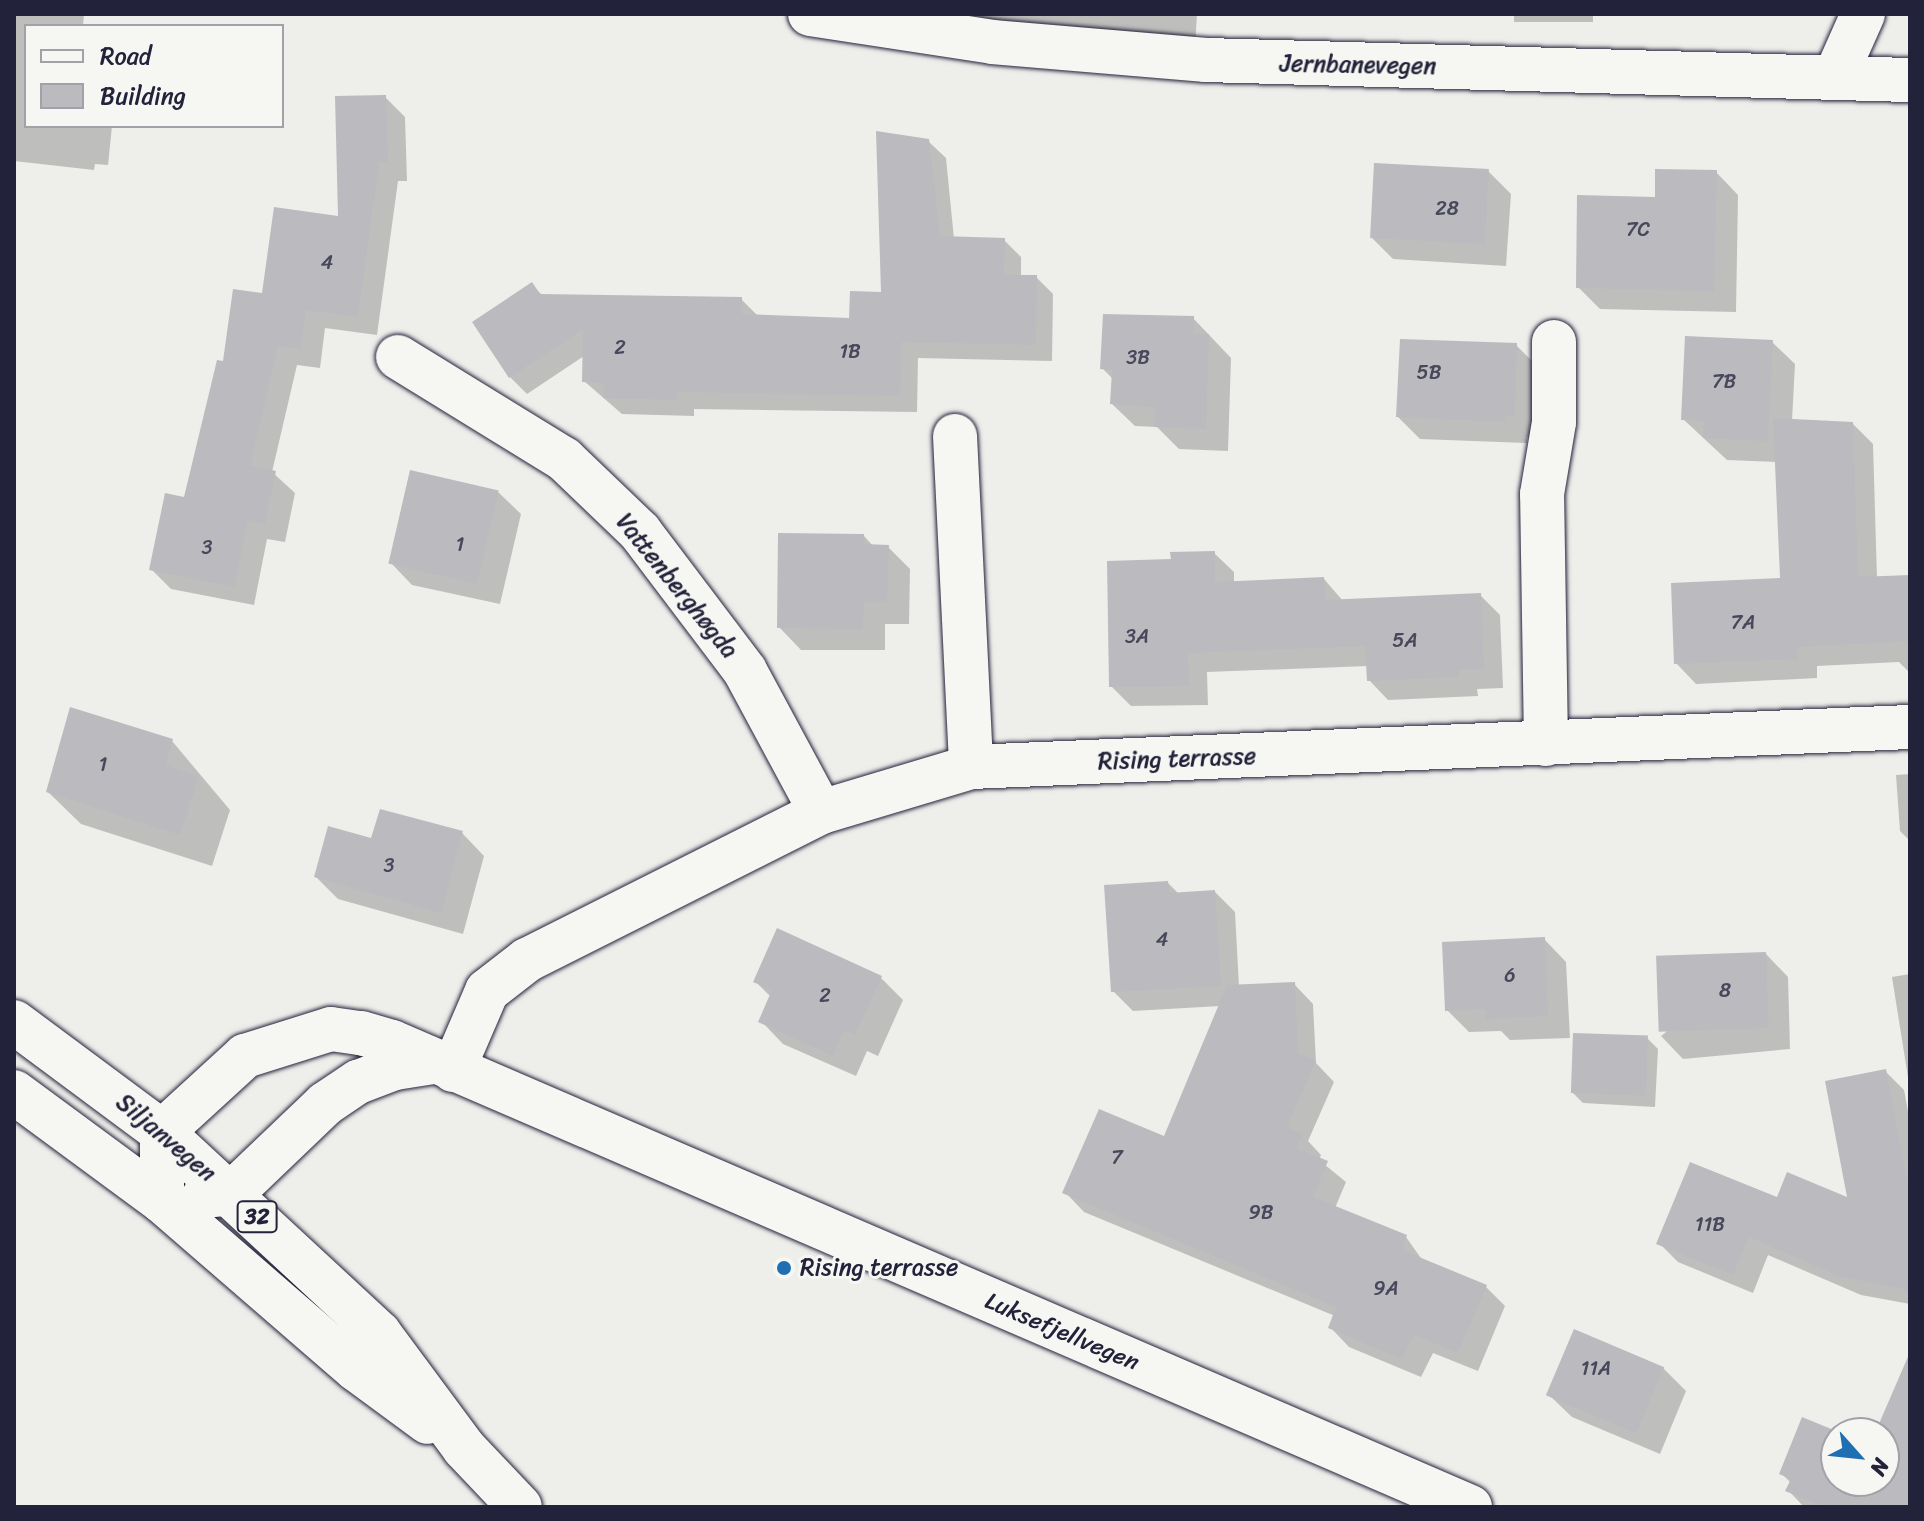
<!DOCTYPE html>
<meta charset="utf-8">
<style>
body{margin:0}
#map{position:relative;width:1924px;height:1521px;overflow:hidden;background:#eeeeeb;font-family:Sriracha,sans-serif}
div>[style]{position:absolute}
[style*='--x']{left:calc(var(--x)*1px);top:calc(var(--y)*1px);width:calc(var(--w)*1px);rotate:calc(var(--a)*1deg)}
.shadow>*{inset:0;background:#0003;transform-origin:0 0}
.building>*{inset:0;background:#bbbbbf;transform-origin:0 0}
.roads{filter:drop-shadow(0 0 2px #22223b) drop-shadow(0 0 2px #22223b)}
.minor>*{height:44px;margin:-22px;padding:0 22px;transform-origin:22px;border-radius:22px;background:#f6f6f2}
.major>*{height:44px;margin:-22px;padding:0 22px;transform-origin:22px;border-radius:22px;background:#f6f6f2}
.dots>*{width:22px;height:22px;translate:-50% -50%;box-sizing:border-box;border:4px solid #f6f6f2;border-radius:50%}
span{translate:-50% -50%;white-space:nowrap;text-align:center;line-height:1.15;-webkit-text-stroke:6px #f6f6f2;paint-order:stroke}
.number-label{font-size:20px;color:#48485c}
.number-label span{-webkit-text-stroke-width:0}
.shield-label span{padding:2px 6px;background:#f6f6f2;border:2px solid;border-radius:6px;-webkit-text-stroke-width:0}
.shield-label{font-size:22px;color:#22223b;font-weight:700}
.street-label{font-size:24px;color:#22223b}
.poi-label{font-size:24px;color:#22223b}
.left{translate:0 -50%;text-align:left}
.frame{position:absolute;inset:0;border:16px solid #22223b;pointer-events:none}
.legend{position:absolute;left:24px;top:24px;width:260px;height:104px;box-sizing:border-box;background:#f6f6f2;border:2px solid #a1a1a9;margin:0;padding:10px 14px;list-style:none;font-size:24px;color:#22223b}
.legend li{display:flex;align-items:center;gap:16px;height:40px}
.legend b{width:40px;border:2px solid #a1a1a9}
.north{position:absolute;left:1820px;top:1417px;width:80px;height:80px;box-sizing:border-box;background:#f6f6f2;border:2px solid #a1a1a9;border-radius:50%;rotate:117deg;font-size:22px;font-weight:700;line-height:32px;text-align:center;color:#22223b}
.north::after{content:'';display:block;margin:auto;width:28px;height:36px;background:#1f6fb2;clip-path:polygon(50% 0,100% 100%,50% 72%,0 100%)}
</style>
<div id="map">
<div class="shadow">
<i style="clip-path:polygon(14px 14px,84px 14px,83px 26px,26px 26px,26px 126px,112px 126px,108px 165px,95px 164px,94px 170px,14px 161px)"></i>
<i style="clip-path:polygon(875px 14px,1197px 14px,1195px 47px)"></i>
<i style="left:1514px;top:14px;width:79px;height:8px"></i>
<i style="clip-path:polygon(385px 97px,405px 117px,407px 181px,398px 181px,377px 335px,325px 328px,320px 368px,297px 365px,272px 472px,295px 493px,285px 542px,267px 539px,254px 605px,171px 589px,151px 569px,186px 500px,224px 363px,264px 295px,340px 218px)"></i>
<i style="clip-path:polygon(928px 141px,946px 158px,954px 239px,1004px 240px,1021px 257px,1021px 277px,1036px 277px,1053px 294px,1052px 361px,918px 358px,917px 412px,694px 409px,694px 416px,622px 414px,584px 381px,584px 356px,527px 394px,510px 377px,532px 285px,544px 297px,741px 299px,759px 317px,851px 320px,883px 294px)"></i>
<i style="clip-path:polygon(1488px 171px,1511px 194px,1506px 266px,1393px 259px,1371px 237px)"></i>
<i style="clip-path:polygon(1716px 172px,1738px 195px,1736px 312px,1600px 309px,1578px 287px,1657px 199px)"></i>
<i style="clip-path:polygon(1193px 318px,1231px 358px,1228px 451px,1179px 449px,1157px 427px,1135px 426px,1112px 404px,1114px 380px,1102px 368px)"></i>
<i style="clip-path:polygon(1772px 342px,1795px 364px,1792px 421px,1853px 424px,1873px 444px,1877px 578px,1910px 577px,1910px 673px,1899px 662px,1817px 666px,1817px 678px,1696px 684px,1676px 663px,1782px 580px,1777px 462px,1727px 460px,1683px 419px)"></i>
<i style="clip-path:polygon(1516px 345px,1539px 368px,1536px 437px,1527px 437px,1527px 443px,1420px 439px,1398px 417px)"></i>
<i style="clip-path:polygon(498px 492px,521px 514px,500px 604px,412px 585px,390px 562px)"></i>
<i style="clip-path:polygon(864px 536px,874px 547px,888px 547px,910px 569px,909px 624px,885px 624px,885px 650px,801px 650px,779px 627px)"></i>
<i style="clip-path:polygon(1214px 553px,1234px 572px,1234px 583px,1324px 579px,1343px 601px,1480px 595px,1500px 615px,1503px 688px,1477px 689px,1478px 696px,1388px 700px,1369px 680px,1368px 666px,1207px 672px,1208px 705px,1131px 706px,1111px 686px,1173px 561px)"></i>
<i style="clip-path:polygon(172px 741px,230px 810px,212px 866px,81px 824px,48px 792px)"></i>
<i style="clip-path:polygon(1910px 774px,1910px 841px,1900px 831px,1896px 775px)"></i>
<i style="clip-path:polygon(462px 833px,484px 856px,463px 934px,338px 899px,316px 877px,372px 840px)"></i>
<i style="clip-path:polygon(1168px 883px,1179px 894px,1215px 892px,1235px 912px,1239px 987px,1294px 984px,1313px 1004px,1316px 1063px,1334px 1082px,1308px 1141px,1321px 1155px,1319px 1160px,1346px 1182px,1335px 1208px,1406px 1237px,1423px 1261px,1486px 1287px,1505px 1306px,1478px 1371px,1433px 1353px,1421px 1377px,1349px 1347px,1330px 1327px,1335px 1316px,1084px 1212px,1065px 1192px,1165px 1139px,1220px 1006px,1133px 1011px,1113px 991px)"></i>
<i style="clip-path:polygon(1544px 939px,1566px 962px,1570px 1038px,1510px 1040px,1501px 1031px,1469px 1032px,1447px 1010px)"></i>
<i style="clip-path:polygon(1766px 954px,1788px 977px,1790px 1049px,1683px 1059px,1661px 1036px)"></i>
<i style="clip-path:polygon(1910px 974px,1910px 1090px,1892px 977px)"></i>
<i style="clip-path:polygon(881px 978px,903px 1000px,878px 1056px,867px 1051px,856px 1076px,783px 1044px,761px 1021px,771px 997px,755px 981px)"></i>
<i style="clip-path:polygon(1647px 1038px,1658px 1049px,1655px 1107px,1583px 1103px,1572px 1092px)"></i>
<i style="clip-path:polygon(1885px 1071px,1904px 1090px,1910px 1122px,1910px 1304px,1861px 1295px,1768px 1255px,1753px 1293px,1678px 1262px,1659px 1243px,1778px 1199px,1849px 1200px)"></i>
<i style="clip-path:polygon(1910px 1354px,1910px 1507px,1804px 1507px,1788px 1490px,1791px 1483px,1781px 1473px,1836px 1433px,1836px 1481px,1884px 1481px,1884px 1433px,1877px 1433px)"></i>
<i style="clip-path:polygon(1663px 1368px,1686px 1391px,1660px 1454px,1572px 1417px,1549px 1395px)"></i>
</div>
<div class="building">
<i style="clip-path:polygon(386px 95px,388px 162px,379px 162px,358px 317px,306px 310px,301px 349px,278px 346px,250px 466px,276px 471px,265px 524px,248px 520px,234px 587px,149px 570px,165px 493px,184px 497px,217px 360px,223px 361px,233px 289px,262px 293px,274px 207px,338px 216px,335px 96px)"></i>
<i style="clip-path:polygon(876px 131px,929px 139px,940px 236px,1005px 238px,1004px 275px,1037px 275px,1036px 345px,902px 342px,900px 396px,678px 392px,678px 400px,603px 398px,604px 383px,582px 382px,583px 329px,509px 378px,472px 322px,532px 282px,540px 294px,742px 297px,742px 314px,849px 318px,850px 291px,881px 292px)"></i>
<i style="left:1374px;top:163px;width:115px;height:75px;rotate:3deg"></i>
<i style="clip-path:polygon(1655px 169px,1717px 170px,1714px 291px,1576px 288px,1577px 195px,1655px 197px)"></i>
<i style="clip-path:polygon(1103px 314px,1194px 316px,1194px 334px,1209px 334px,1206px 429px,1154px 427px,1155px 407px,1110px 404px,1112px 370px,1100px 369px)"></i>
<i style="clip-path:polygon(1685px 336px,1773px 340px,1768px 441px,1703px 438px,1704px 421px,1681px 420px)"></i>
<i style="clip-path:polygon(1400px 339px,1517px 343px,1515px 416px,1505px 416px,1505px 422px,1396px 417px)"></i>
<i style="clip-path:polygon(1773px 418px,1853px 422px,1858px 577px,1910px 575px,1910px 641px,1798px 647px,1798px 659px,1674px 664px,1671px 583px,1780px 578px)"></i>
<i style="left:410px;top:470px;width:91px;height:96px;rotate:13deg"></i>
<i style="clip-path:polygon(778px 533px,864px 534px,864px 544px,889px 545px,887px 602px,864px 602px,863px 629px,777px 628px)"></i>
<i style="clip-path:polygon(1215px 551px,1215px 582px,1324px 577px,1325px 600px,1481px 593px,1484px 669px,1458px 670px,1459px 677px,1367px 681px,1365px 646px,1188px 653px,1189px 686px,1109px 687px,1107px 561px,1171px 559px,1170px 552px)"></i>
<i style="clip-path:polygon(70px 707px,173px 739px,165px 765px,199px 776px,180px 835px,46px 792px)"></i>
<i style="clip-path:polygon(380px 809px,463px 831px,441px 913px,314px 877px,328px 826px,371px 838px)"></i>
<i style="clip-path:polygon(1168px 881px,1169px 893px,1215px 890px,1221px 986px,1111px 992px,1104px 885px)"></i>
<i style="clip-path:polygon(777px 928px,882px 976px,855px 1035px,844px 1030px,833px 1056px,758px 1022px,772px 990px,753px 982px)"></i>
<i style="clip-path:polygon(1545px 937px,1548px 1016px,1486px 1019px,1486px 1009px,1445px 1011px,1442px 942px)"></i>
<i style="left:1766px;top:952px;width:76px;height:110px;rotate:88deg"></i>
<i style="clip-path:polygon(1295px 982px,1298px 1053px,1316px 1061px,1287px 1127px,1303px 1134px,1297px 1148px,1328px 1161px,1313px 1197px,1407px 1235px,1402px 1250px,1487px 1285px,1458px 1353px,1414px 1335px,1402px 1359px,1328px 1328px,1336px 1307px,1062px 1193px,1099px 1109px,1164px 1136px,1227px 985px)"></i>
<i style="left:1573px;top:1033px;width:75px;height:60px;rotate:2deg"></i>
<i style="clip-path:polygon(1886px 1069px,1910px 1197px,1910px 1290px,1841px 1277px,1749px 1237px,1733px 1275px,1656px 1244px,1690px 1162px,1777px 1197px,1787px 1172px,1847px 1197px,1825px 1081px)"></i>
<i style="left:1574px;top:1329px;width:98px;height:72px;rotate:23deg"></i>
<i style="clip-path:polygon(1910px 1352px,1910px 1507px,1825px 1507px,1785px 1491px,1791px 1479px,1779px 1474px,1802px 1417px,1841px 1433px,1836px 1433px,1836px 1481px,1884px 1481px,1884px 1433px,1875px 1433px)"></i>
</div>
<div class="roads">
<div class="minor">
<i style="--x:810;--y:14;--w:184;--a:8.7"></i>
<i style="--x:992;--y:42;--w:215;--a:4.8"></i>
<i style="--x:1206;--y:60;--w:704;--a:1.63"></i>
<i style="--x:1835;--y:77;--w:69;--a:-66"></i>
<i style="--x:398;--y:357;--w:195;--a:31.6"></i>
<i style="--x:564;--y:459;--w:105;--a:43.8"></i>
<i style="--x:640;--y:532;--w:174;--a:52.9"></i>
<i style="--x:745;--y:671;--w:160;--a:61.7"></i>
<i style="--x:955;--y:436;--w:331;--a:87.2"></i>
<i style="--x:1546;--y:744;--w:250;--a:-90.9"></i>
<i style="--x:1542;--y:494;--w:73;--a:-80.5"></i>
<i style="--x:1554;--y:422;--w:80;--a:-90"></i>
<i style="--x:453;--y:1070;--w:86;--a:-66.7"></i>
<i style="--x:487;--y:991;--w:51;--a:-37.8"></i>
<i style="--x:527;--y:960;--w:329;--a:-26.7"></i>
<i style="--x:821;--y:812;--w:157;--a:-16.7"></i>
<i style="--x:971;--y:767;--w:940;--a:-2.44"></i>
</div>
<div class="major">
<i style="--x:14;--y:1022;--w:184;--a:36.6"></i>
<i style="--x:162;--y:1132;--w:296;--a:42.8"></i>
<i style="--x:379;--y:1333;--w:143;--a:53.5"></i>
<i style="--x:464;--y:1448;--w:81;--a:46.5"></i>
<i style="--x:14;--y:1092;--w:184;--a:36.4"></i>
<i style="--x:162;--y:1201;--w:257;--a:40.9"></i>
<i style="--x:356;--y:1369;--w:89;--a:36.4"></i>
<i style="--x:204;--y:1196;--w:28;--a:-6"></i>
<i style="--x:232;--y:1193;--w:129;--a:-43.7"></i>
<i style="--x:325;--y:1104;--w:40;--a:-34"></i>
<i style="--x:358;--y:1082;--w:40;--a:-21"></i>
<i style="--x:395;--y:1068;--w:37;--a:-9"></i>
<i style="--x:162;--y:1201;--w:69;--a:-90"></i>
<i style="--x:162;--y:1132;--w:113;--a:-42.5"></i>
<i style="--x:245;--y:1056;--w:90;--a:-17.4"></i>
<i style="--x:331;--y:1029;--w:30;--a:8"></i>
<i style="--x:361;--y:1033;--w:32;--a:16"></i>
<i style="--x:392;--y:1042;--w:1174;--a:23.33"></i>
</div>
</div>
<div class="dots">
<i style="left:784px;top:1268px;background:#1f6fb2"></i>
</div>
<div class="number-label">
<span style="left:1447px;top:208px">28</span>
<span style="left:1638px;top:229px">7C</span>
<span style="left:327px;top:262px">4</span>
<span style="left:620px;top:347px">2</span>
<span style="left:850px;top:351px">1B</span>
<span style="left:1138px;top:357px">3B</span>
<span style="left:1429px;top:372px">5B</span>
<span style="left:1724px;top:381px">7B</span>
<span style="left:460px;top:544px">1</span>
<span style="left:207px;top:547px">3</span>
<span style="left:1743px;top:622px">7A</span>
<span style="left:1137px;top:636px">3A</span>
<span style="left:1405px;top:640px">5A</span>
<span style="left:103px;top:764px">1</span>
<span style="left:389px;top:865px">3</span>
<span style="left:1162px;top:939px">4</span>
<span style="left:1510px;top:975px">6</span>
<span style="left:1725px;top:990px">8</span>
<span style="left:825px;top:995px">2</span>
<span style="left:1117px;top:1157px">7</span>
<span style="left:1261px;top:1212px">9B</span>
<span style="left:1710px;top:1224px">11B</span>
<span style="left:1386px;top:1288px">9A</span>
<span style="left:1596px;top:1368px">11A</span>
</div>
<div class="shield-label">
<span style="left:257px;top:1217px">32</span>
</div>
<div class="street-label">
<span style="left:1358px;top:65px;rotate:1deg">Jernbanevegen</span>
<span style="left:677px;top:586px;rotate:51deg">Vattenberghøgda</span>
<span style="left:1177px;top:759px;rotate:-2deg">Rising terrasse</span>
<span style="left:166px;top:1138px;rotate:40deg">Siljanvegen</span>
<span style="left:1062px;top:1332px;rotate:23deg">Luksefjellvegen</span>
</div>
<div class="poi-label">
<span class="left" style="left:800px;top:1268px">Rising terrasse</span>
</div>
<div class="frame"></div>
<ul class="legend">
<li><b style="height:10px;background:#f6f6f2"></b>Road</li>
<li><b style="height:22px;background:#bbbbbf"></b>Building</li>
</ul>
<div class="north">N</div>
</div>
